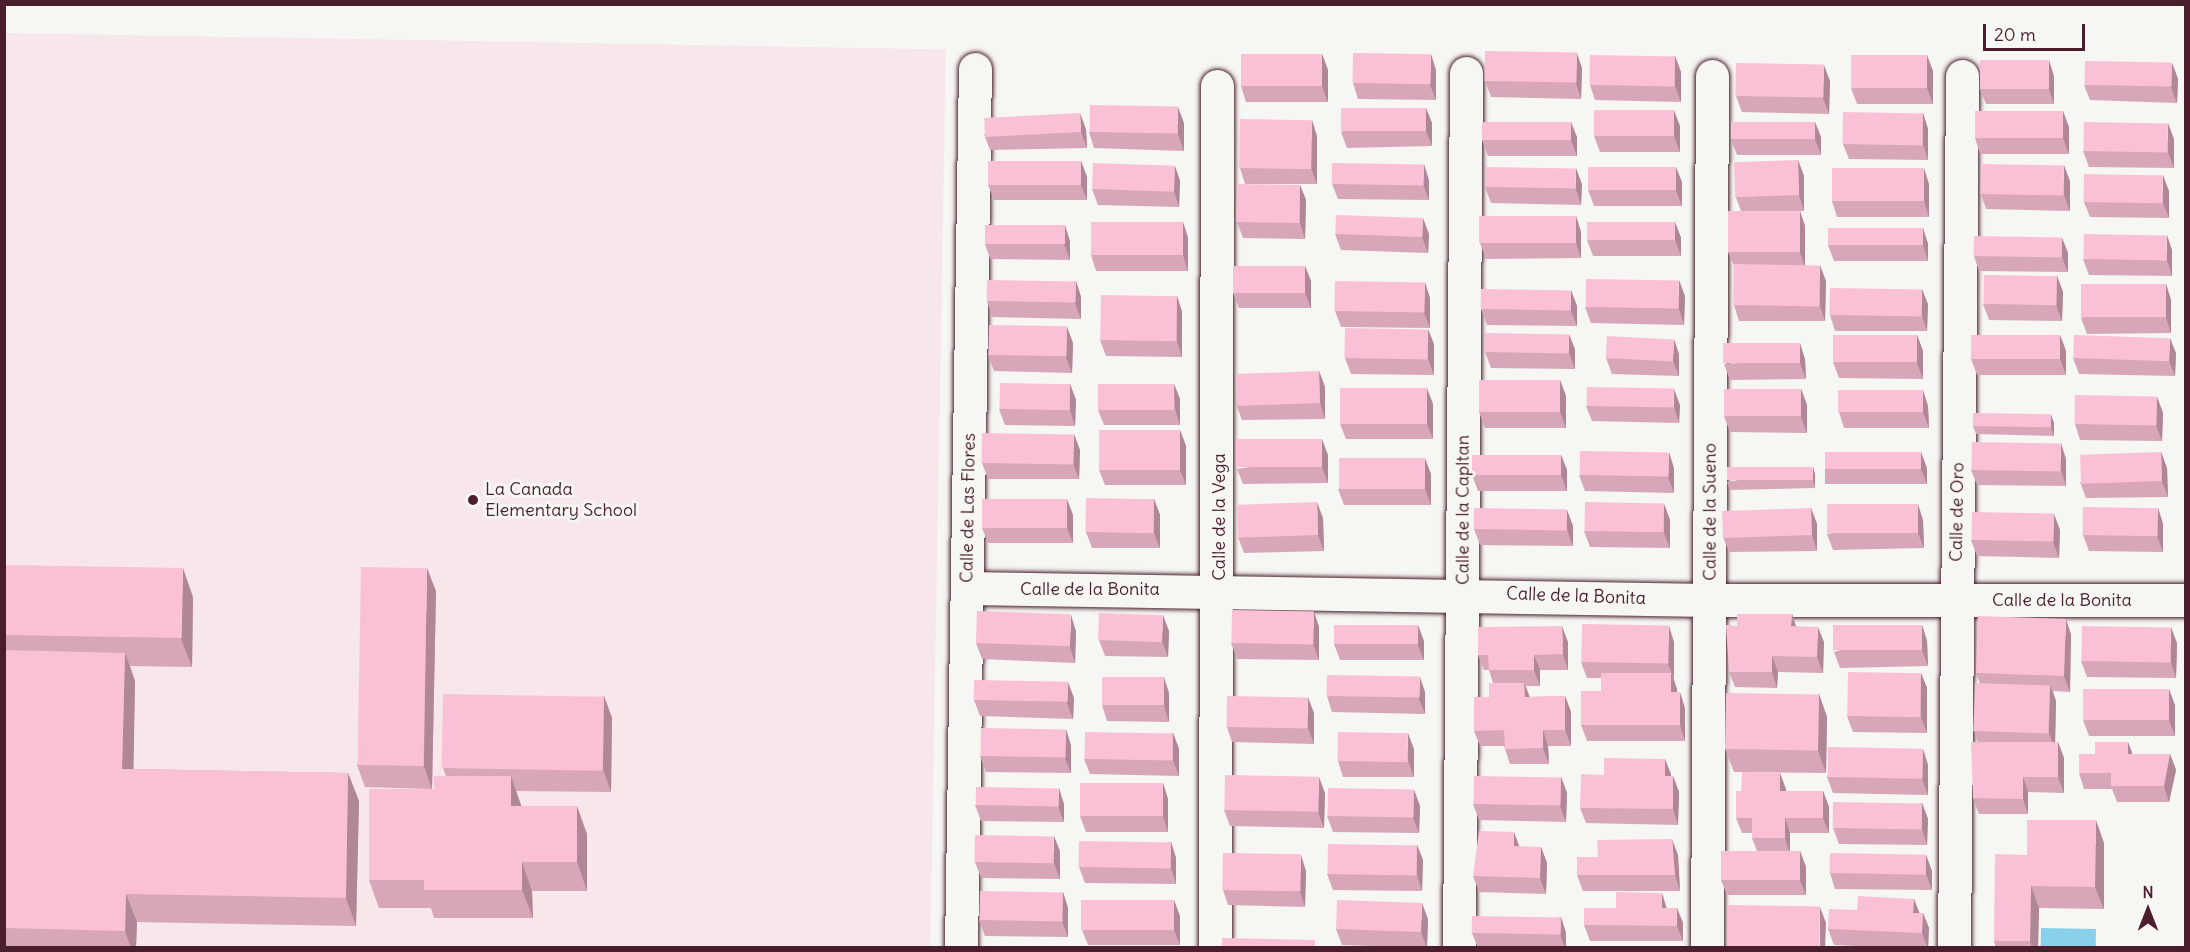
<!DOCTYPE html>
<style>
body{margin:0}
#map{position:relative;width:2190px;height:952px;overflow:hidden;background:#f6f6f2;font-family:Delius,sans-serif}
div>[style]{position:absolute}
[style*='--x']{left:calc(var(--x)*1px);top:calc(var(--y)*1px);width:calc(var(--w)*1px);rotate:calc(var(--a)*1deg)}
.built>*{inset:0;background:#f7e6ea;transform-origin:0 0}
.water>*{inset:0;background:#89d0eb;transform-origin:0 0}
.roads{filter:drop-shadow(0 0 2px #4a1f2b) drop-shadow(0 0 2px #4a1f2b)}
.minor>*{height:33px;margin:-16.5px;padding:0 16.5px;transform-origin:16.5px;border-radius:16.5px;background:#f6f6f2}
.wall>*{inset:0;background:#d7a6b8;transform-origin:0 0}
.shaded-wall>*{inset:0;background:#af8796}
.building>*{inset:0;background:#fac1d6;transform-origin:0 0}
.dots>*{width:16px;height:16px;translate:-50% -50%;box-sizing:border-box;border:3px solid #f6f6f2;border-radius:50%}
span{translate:-50% -50%;white-space:nowrap;text-align:center;line-height:1.15;-webkit-text-stroke:6px #f6f6f2;paint-order:stroke}
.poi-label{font-size:18px;color:#4a1f2b}
.left{translate:0 -50%;text-align:left}
.street-label{font-size:18px;color:#4a1f2b}
.frame{position:absolute;inset:0;border:6px solid #4a1f2b;pointer-events:none}
.north{position:absolute;left:2118px;top:880px;width:60px;height:60px;-webkit-text-stroke:4px #f6f6f2;paint-order:stroke;rotate:0deg;font-size:16px;font-weight:700;line-height:24px;text-align:center;color:#4a1f2b}
.north::after{content:'';display:block;margin:auto;width:21px;height:27px;background:#4a1f2b;clip-path:polygon(50% 0,100% 100%,50% 72%,0 100%)}
.scale{position:absolute;left:1983px;top:24px;width:102px;height:27px;box-sizing:border-box;border:3px solid #4a1f2b;border-top:0;padding-left:8px;font-size:18px;line-height:21px;white-space:nowrap;color:#4a1f2b;-webkit-text-stroke:4px #f6f6f2;paint-order:stroke}
</style>
<div id="map">
<div class="built">
<i style="left:5px;top:33px;width:941px;height:915px;rotate:1deg"></i>
</div>
<div class="water">
<i style="left:2041px;top:928px;width:55px;height:19px;rotate:1deg"></i>
</div>
<div class="roads">
<div class="minor">
<i style="--x:967;--y:588;--w:743;--a:0.93"></i>
<i style="--x:1710;--y:600;--w:476;--a:0"></i>
<i style="--x:961;--y:948;--w:879;--a:-89.09"></i>
<i style="--x:1215;--y:948;--w:862;--a:-89.87"></i>
<i style="--x:1459;--y:948;--w:875;--a:-89.54"></i>
<i style="--x:1707;--y:948;--w:872;--a:-89.67"></i>
<i style="--x:1954;--y:948;--w:872;--a:-89.47"></i>
</div>
</div>
<div class="wall">
<i style="clip-path:polygon(1322px 54px,1328px 70px,1328px 102px,1246px 102px,1241px 86px)"></i>
<i style="clip-path:polygon(1675px 56px,1681px 72px,1681px 102px,1595px 100px,1590px 85px)"></i>
<i style="clip-path:polygon(2172px 63px,2178px 79px,2177px 103px,2090px 100px,2084px 85px)"></i>
<i style="clip-path:polygon(1582px 68px,1581px 99px,1491px 97px,1485px 81px)"></i>
<i style="clip-path:polygon(1436px 70px,1436px 100px,1358px 99px,1353px 83px)"></i>
<i style="clip-path:polygon(1933px 71px,1933px 104px,1857px 104px,1851px 88px)"></i>
<i style="clip-path:polygon(2054px 76px,2054px 104px,1986px 104px,1980px 89px)"></i>
<i style="clip-path:polygon(1830px 81px,1829px 114px,1742px 112px,1736px 96px)"></i>
<i style="clip-path:polygon(1426px 108px,1432px 123px,1432px 146px,1347px 148px,1341px 132px)"></i>
<i style="clip-path:polygon(1923px 113px,1928px 129px,1928px 160px,1849px 159px,1843px 144px)"></i>
<i style="clip-path:polygon(1815px 122px,1821px 137px,1821px 155px,1737px 155px,1731px 139px)"></i>
<i style="clip-path:polygon(1184px 123px,1184px 151px,1094px 148px,1089px 132px)"></i>
<i style="clip-path:polygon(1680px 126px,1680px 152px,1600px 152px,1594px 136px)"></i>
<i style="clip-path:polygon(2069px 127px,2069px 154px,1980px 154px,1975px 138px)"></i>
<i style="clip-path:polygon(1086px 129px,1087px 148px,990px 150px,984px 134px)"></i>
<i style="clip-path:polygon(1317px 136px,1317px 184px,1245px 184px,1240px 168px)"></i>
<i style="clip-path:polygon(1577px 137px,1577px 156px,1488px 156px,1482px 140px)"></i>
<i style="clip-path:polygon(2174px 139px,2174px 168px,2089px 167px,2083px 151px)"></i>
<i style="clip-path:polygon(1798px 160px,1804px 176px,1804px 211px,1800px 211px,1805px 226px,1805px 265px,1826px 281px,1825px 321px,1739px 321px,1734px 305px,1734px 266px,1728px 252px,1741px 211px,1735px 195px)"></i>
<i style="clip-path:polygon(1081px 161px,1087px 177px,1087px 200px,994px 200px,988px 185px)"></i>
<i style="clip-path:polygon(1175px 166px,1180px 181px,1179px 207px,1098px 205px,1092px 189px)"></i>
<i style="clip-path:polygon(1429px 180px,1429px 200px,1338px 199px,1332px 184px)"></i>
<i style="clip-path:polygon(2070px 181px,2070px 211px,1986px 209px,1981px 194px)"></i>
<i style="clip-path:polygon(1682px 182px,1682px 206px,1594px 206px,1588px 190px)"></i>
<i style="clip-path:polygon(1582px 184px,1581px 205px,1491px 203px,1485px 187px)"></i>
<i style="clip-path:polygon(1929px 184px,1929px 217px,1837px 217px,1832px 201px)"></i>
<i style="clip-path:polygon(1300px 185px,1306px 200px,1305px 239px,1243px 238px,1237px 222px)"></i>
<i style="clip-path:polygon(2169px 191px,2169px 218px,2090px 217px,2084px 202px)"></i>
<i style="clip-path:polygon(1576px 216px,1581px 232px,1581px 258px,1486px 259px,1480px 243px)"></i>
<i style="clip-path:polygon(1183px 222px,1188px 238px,1188px 271px,1096px 271px,1091px 255px)"></i>
<i style="clip-path:polygon(1675px 222px,1681px 238px,1681px 256px,1593px 256px,1587px 240px)"></i>
<i style="clip-path:polygon(1923px 228px,1928px 244px,1928px 261px,1834px 261px,1828px 245px)"></i>
<i style="clip-path:polygon(1335px 234px,1429px 234px,1428px 253px,1341px 250px)"></i>
<i style="clip-path:polygon(2062px 238px,2068px 253px,2068px 272px,1979px 271px,1974px 256px)"></i>
<i style="clip-path:polygon(1070px 241px,1070px 260px,990px 259px,985px 244px)"></i>
<i style="clip-path:polygon(2172px 250px,2172px 276px,2089px 275px,2083px 259px)"></i>
<i style="clip-path:polygon(1305px 266px,1311px 281px,1311px 308px,1239px 308px,1233px 293px)"></i>
<i style="clip-path:polygon(2057px 276px,2063px 292px,2062px 321px,1989px 320px,1983px 304px)"></i>
<i style="clip-path:polygon(1076px 281px,1081px 297px,1081px 319px,992px 317px,987px 301px)"></i>
<i style="clip-path:polygon(2166px 284px,2171px 300px,2171px 333px,2087px 334px,2081px 318px)"></i>
<i style="clip-path:polygon(1177px 296px,1182px 312px,1182px 357px,1106px 356px,1100px 340px)"></i>
<i style="clip-path:polygon(1685px 296px,1684px 325px,1591px 323px,1585px 307px)"></i>
<i style="clip-path:polygon(1430px 298px,1430px 328px,1341px 327px,1335px 311px)"></i>
<i style="clip-path:polygon(1928px 304px,1927px 331px,1835px 331px,1830px 315px)"></i>
<i style="clip-path:polygon(1577px 306px,1577px 326px,1487px 325px,1481px 309px)"></i>
<i style="clip-path:polygon(1067px 327px,1073px 343px,1072px 373px,994px 371px,988px 355px)"></i>
<i style="clip-path:polygon(1917px 335px,1923px 351px,1923px 379px,1839px 378px,1833px 362px)"></i>
<i style="clip-path:polygon(2060px 335px,2066px 351px,2066px 375px,1977px 375px,1971px 359px)"></i>
<i style="clip-path:polygon(1434px 344px,1434px 375px,1351px 374px,1345px 358px)"></i>
<i style="clip-path:polygon(1575px 349px,1575px 369px,1491px 368px,1485px 352px)"></i>
<i style="clip-path:polygon(2176px 353px,2175px 376px,2079px 374px,2073px 358px)"></i>
<i style="clip-path:polygon(1679px 354px,1679px 376px,1612px 374px,1606px 358px)"></i>
<i style="clip-path:polygon(1805px 359px,1806px 379px,1730px 380px,1724px 364px)"></i>
<i style="clip-path:polygon(1319px 371px,1325px 387px,1325px 419px,1242px 420px,1236px 404px)"></i>
<i style="clip-path:polygon(1560px 380px,1566px 396px,1566px 428px,1485px 428px,1479px 412px)"></i>
<i style="clip-path:polygon(1070px 384px,1076px 400px,1075px 426px,1005px 425px,999px 409px)"></i>
<i style="clip-path:polygon(1174px 384px,1180px 399px,1180px 425px,1104px 425px,1098px 410px)"></i>
<i style="clip-path:polygon(1801px 389px,1807px 405px,1807px 433px,1730px 432px,1724px 416px)"></i>
<i style="clip-path:polygon(2157px 397px,2163px 413px,2162px 441px,2080px 440px,2075px 424px)"></i>
<i style="clip-path:polygon(1433px 404px,1433px 439px,1346px 439px,1340px 424px)"></i>
<i style="clip-path:polygon(1680px 405px,1679px 423px,1592px 421px,1586px 406px)"></i>
<i style="clip-path:polygon(1928px 406px,1929px 428px,1844px 428px,1839px 412px)"></i>
<i style="clip-path:polygon(2051px 415px,2054px 423px,2054px 436px,1976px 434px,1973px 426px)"></i>
<i style="clip-path:polygon(1180px 430px,1186px 446px,1186px 485px,1105px 485px,1099px 470px)"></i>
<i style="clip-path:polygon(1080px 450px,1079px 479px,988px 479px,982px 463px)"></i>
<i style="clip-path:polygon(2161px 452px,2167px 468px,2168px 497px,2086px 498px,2080px 482px)"></i>
<i style="clip-path:polygon(1328px 455px,1328px 483px,1243px 484px,1237px 469px)"></i>
<i style="clip-path:polygon(1561px 455px,1567px 470px,1567px 491px,1478px 491px,1472px 475px)"></i>
<i style="clip-path:polygon(2066px 459px,2066px 486px,1977px 485px,1971px 470px)"></i>
<i style="clip-path:polygon(1813px 467px,1815px 475px,1815px 488px,1730px 490px,1727px 482px)"></i>
<i style="clip-path:polygon(1674px 468px,1674px 493px,1585px 491px,1579px 475px)"></i>
<i style="left:1927px;top:468px;width:16px;height:102px;rotate:90deg"></i>
<i style="clip-path:polygon(1431px 474px,1431px 505px,1344px 505px,1338px 489px)"></i>
<i style="clip-path:polygon(1154px 499px,1160px 515px,1160px 548px,1092px 548px,1086px 532px)"></i>
<i style="clip-path:polygon(1664px 504px,1670px 520px,1670px 548px,1590px 547px,1584px 531px)"></i>
<i style="clip-path:polygon(1811px 508px,1817px 524px,1817px 551px,1729px 552px,1723px 537px)"></i>
<i style="clip-path:polygon(2158px 508px,2163px 524px,2163px 552px,2089px 551px,2083px 535px)"></i>
<i style="clip-path:polygon(1567px 510px,1573px 526px,1573px 546px,1480px 545px,1474px 529px)"></i>
<i style="clip-path:polygon(1073px 515px,1073px 543px,988px 543px,982px 528px)"></i>
<i style="clip-path:polygon(1323px 518px,1324px 551px,1244px 553px,1238px 537px)"></i>
<i style="clip-path:polygon(1923px 520px,1924px 548px,1833px 550px,1827px 534px)"></i>
<i style="clip-path:polygon(2060px 530px,2059px 558px,1977px 556px,1971px 540px)"></i>
<i style="clip-path:polygon(4px 565px,193px 597px,192px 667px,130px 666px,135px 681px,133px 769px,348px 773px,359px 801px,356px 926px,137px 922px,136px 948px,5px 948px)"></i>
<i style="clip-path:polygon(436px 591px,432px 789px,365px 787px,357px 765px)"></i>
<i style="clip-path:polygon(1792px 614px,1796px 626px,1824px 642px,1823px 673px,1778px 672px,1777px 688px,1735px 687px,1729px 672px,1737px 626px)"></i>
<i style="clip-path:polygon(1922px 625px,1927px 641px,1928px 666px,1840px 668px,1834px 652px)"></i>
<i style="clip-path:polygon(1319px 627px,1319px 660px,1237px 659px,1231px 643px)"></i>
<i style="clip-path:polygon(1076px 631px,1075px 663px,982px 659px,976px 643px)"></i>
<i style="clip-path:polygon(1169px 631px,1168px 657px,1105px 656px,1099px 640px)"></i>
<i style="clip-path:polygon(2071px 634px,2070px 692px,2053px 691px,2056px 701px,2055px 742px,2058px 742px,2064px 758px,2064px 793px,2028px 792px,2028px 814px,1979px 814px,1973px 798px,1978px 742px,1974px 731px,1980px 683px,1976px 673px)"></i>
<i style="clip-path:polygon(1424px 641px,1424px 660px,1340px 660px,1334px 644px)"></i>
<i style="clip-path:polygon(1568px 642px,1568px 670px,1540px 670px,1540px 686px,1526px 686px,1530px 697px,1565px 696px,1571px 712px,1571px 746px,1548px 746px,1549px 764px,1510px 764px,1504px 746px,1480px 746px,1474px 731px,1489px 697px,1493px 683px,1489px 670px,1484px 670px,1478px 655px)"></i>
<i style="clip-path:polygon(1674px 642px,1674px 679px,1677px 689px,1677px 692px,1685px 708px,1685px 741px,1587px 741px,1581px 725px,1601px 691px,1601px 678px,1587px 678px,1581px 662px)"></i>
<i style="clip-path:polygon(2177px 643px,2176px 678px,2087px 677px,2081px 661px)"></i>
<i style="clip-path:polygon(1921px 673px,1927px 688px,1927px 733px,1853px 732px,1847px 716px)"></i>
<i style="clip-path:polygon(1425px 692px,1425px 714px,1332px 712px,1327px 696px)"></i>
<i style="clip-path:polygon(1169px 693px,1169px 722px,1107px 721px,1102px 705px)"></i>
<i style="clip-path:polygon(1819px 694px,1827px 717px,1826px 773px,1734px 772px,1725px 749px)"></i>
<i style="clip-path:polygon(604px 696px,612px 718px,611px 792px,516px 791px,521px 806px,587px 834px,587px 891px,532px 891px,533px 918px,434px 918px,431px 908px,379px 908px,369px 880px,434px 789px,446px 776px,443px 768px)"></i>
<i style="clip-path:polygon(1074px 698px,1073px 719px,980px 716px,974px 700px)"></i>
<i style="clip-path:polygon(2175px 705px,2175px 736px,2089px 736px,2083px 720px)"></i>
<i style="clip-path:polygon(1314px 713px,1314px 744px,1232px 742px,1227px 727px)"></i>
<i style="clip-path:polygon(1173px 733px,1179px 749px,1179px 776px,1090px 774px,1084px 759px)"></i>
<i style="clip-path:polygon(2128px 742px,2132px 754px,2170px 754px,2176px 770px,2169px 802px,2117px 802px,2112px 789px,2084px 789px,2079px 773px)"></i>
<i style="clip-path:polygon(1071px 745px,1071px 773px,986px 772px,980px 756px)"></i>
<i style="clip-path:polygon(1414px 749px,1414px 777px,1343px 777px,1338px 761px)"></i>
<i style="clip-path:polygon(1923px 749px,1928px 765px,1928px 795px,1833px 793px,1827px 777px)"></i>
<i style="clip-path:polygon(1780px 773px,1786px 791px,1823px 791px,1829px 807px,1829px 833px,1790px 833px,1790px 851px,1800px 851px,1806px 867px,1806px 895px,1727px 895px,1721px 880px,1757px 851px,1752px 838px,1752px 833px,1742px 833px,1736px 818px,1741px 791px)"></i>
<i style="clip-path:polygon(1671px 774px,1671px 776px,1673px 776px,1679px 792px,1678px 825px,1586px 823px,1580px 808px,1604px 775px)"></i>
<i style="clip-path:polygon(1561px 777px,1567px 793px,1566px 822px,1479px 820px,1473px 804px)"></i>
<i style="clip-path:polygon(1163px 783px,1168px 799px,1168px 832px,1086px 832px,1080px 816px)"></i>
<i style="clip-path:polygon(1414px 790px,1420px 806px,1419px 833px,1333px 832px,1327px 816px)"></i>
<i style="clip-path:polygon(1325px 793px,1324px 828px,1230px 826px,1224px 810px)"></i>
<i style="clip-path:polygon(1922px 803px,1928px 819px,1927px 845px,1839px 844px,1833px 828px)"></i>
<i style="clip-path:polygon(1064px 804px,1064px 822px,981px 821px,975px 805px)"></i>
<i style="clip-path:polygon(1171px 842px,1176px 858px,1176px 884px,1085px 883px,1079px 867px)"></i>
<i style="clip-path:polygon(2104px 843px,2104px 909px,2039px 908px,2038px 948px,1996px 948px,1994px 941px,2027px 855px)"></i>
<i style="clip-path:polygon(1417px 845px,1423px 860px,1422px 891px,1333px 890px,1327px 874px)"></i>
<i style="clip-path:polygon(1541px 847px,1547px 863px,1546px 894px,1479px 892px,1473px 876px)"></i>
<i style="clip-path:polygon(1060px 851px,1060px 879px,981px 878px,975px 862px)"></i>
<i style="clip-path:polygon(1678px 855px,1680px 891px,1583px 891px,1577px 875px)"></i>
<i style="clip-path:polygon(1926px 855px,1932px 871px,1932px 890px,1835px 889px,1830px 873px)"></i>
<i style="clip-path:polygon(1306px 871px,1305px 907px,1228px 905px,1223px 890px)"></i>
<i style="clip-path:polygon(1063px 892px,1068px 908px,1068px 937px,985px 936px,979px 920px)"></i>
<i style="clip-path:polygon(1914px 899px,1919px 913px,1923px 913px,1929px 928px,1928px 948px,1899px 948px,1834px 945px,1828px 929px,1857px 910px)"></i>
<i style="clip-path:polygon(1667px 908px,1677px 908px,1683px 923px,1683px 941px,1590px 941px,1584px 925px)"></i>
<i style="clip-path:polygon(1180px 916px,1180px 945px,1088px 945px,1082px 930px)"></i>
<i style="clip-path:polygon(1561px 917px,1566px 933px,1566px 948px,1478px 948px,1472px 933px)"></i>
<i style="clip-path:polygon(1428px 919px,1427px 948px,1342px 945px,1336px 929px)"></i>
</div>
<div class="shaded-wall">
<i style="clip-path:polygon(1577px 53px,1582px 68px,1581px 99px,1576px 83px)"></i>
<i style="clip-path:polygon(1322px 54px,1328px 70px,1328px 102px,1322px 86px)"></i>
<i style="clip-path:polygon(1431px 54px,1436px 70px,1436px 100px,1430px 85px)"></i>
<i style="clip-path:polygon(1927px 55px,1933px 71px,1933px 104px,1927px 88px)"></i>
<i style="clip-path:polygon(1675px 56px,1681px 72px,1681px 102px,1675px 86px)"></i>
<i style="clip-path:polygon(2049px 60px,2054px 76px,2054px 104px,2049px 89px)"></i>
<i style="clip-path:polygon(2172px 63px,2178px 79px,2177px 103px,2171px 87px)"></i>
<i style="clip-path:polygon(1824px 65px,1830px 81px,1829px 114px,1823px 98px)"></i>
<i style="clip-path:polygon(1178px 107px,1184px 123px,1184px 151px,1178px 135px)"></i>
<i style="clip-path:polygon(1426px 108px,1432px 123px,1432px 146px,1426px 131px)"></i>
<i style="clip-path:polygon(1674px 110px,1680px 126px,1680px 152px,1674px 136px)"></i>
<i style="clip-path:polygon(2063px 111px,2069px 127px,2069px 154px,2063px 138px)"></i>
<i style="clip-path:polygon(1080px 113px,1086px 129px,1087px 148px,1081px 132px)"></i>
<i style="clip-path:polygon(1923px 113px,1928px 129px,1928px 160px,1923px 144px)"></i>
<i style="clip-path:polygon(1312px 120px,1317px 136px,1317px 184px,1311px 168px)"></i>
<i style="clip-path:polygon(1571px 122px,1577px 137px,1577px 156px,1571px 140px)"></i>
<i style="clip-path:polygon(1815px 122px,1821px 137px,1821px 155px,1815px 139px)"></i>
<i style="clip-path:polygon(2168px 123px,2174px 139px,2174px 168px,2168px 152px)"></i>
<i style="clip-path:polygon(1798px 160px,1804px 176px,1804px 211px,1799px 195px)"></i>
<i style="clip-path:polygon(1081px 161px,1087px 177px,1087px 200px,1081px 185px)"></i>
<i style="clip-path:polygon(1424px 164px,1429px 180px,1429px 200px,1423px 184px)"></i>
<i style="clip-path:polygon(2064px 165px,2070px 181px,2070px 211px,2064px 195px)"></i>
<i style="clip-path:polygon(1175px 166px,1180px 181px,1179px 207px,1174px 191px)"></i>
<i style="clip-path:polygon(1676px 167px,1682px 182px,1682px 206px,1676px 190px)"></i>
<i style="clip-path:polygon(1576px 168px,1582px 184px,1581px 205px,1576px 189px)"></i>
<i style="clip-path:polygon(1924px 168px,1929px 184px,1929px 217px,1924px 201px)"></i>
<i style="clip-path:polygon(2163px 175px,2169px 191px,2169px 218px,2163px 203px)"></i>
<i style="clip-path:polygon(1300px 185px,1306px 200px,1305px 239px,1300px 223px)"></i>
<i style="clip-path:polygon(1800px 211px,1805px 226px,1805px 267px,1800px 252px)"></i>
<i style="clip-path:polygon(1576px 216px,1581px 232px,1581px 258px,1576px 243px)"></i>
<i style="clip-path:polygon(1423px 218px,1429px 234px,1428px 253px,1422px 237px)"></i>
<i style="clip-path:polygon(1183px 222px,1188px 238px,1188px 271px,1183px 255px)"></i>
<i style="clip-path:polygon(1675px 222px,1681px 238px,1681px 256px,1675px 240px)"></i>
<i style="clip-path:polygon(1065px 225px,1070px 241px,1070px 260px,1064px 244px)"></i>
<i style="clip-path:polygon(1923px 228px,1928px 244px,1928px 261px,1923px 245px)"></i>
<i style="clip-path:polygon(2167px 235px,2172px 250px,2172px 276px,2167px 260px)"></i>
<i style="clip-path:polygon(2062px 238px,2068px 253px,2068px 272px,2062px 257px)"></i>
<i style="clip-path:polygon(1820px 265px,1826px 281px,1825px 321px,1820px 306px)"></i>
<i style="clip-path:polygon(1305px 266px,1311px 281px,1311px 308px,1305px 293px)"></i>
<i style="clip-path:polygon(2057px 276px,2063px 292px,2062px 321px,2056px 305px)"></i>
<i style="clip-path:polygon(1679px 280px,1685px 296px,1684px 325px,1679px 309px)"></i>
<i style="clip-path:polygon(1076px 281px,1081px 297px,1081px 319px,1075px 303px)"></i>
<i style="clip-path:polygon(1425px 282px,1430px 298px,1430px 328px,1424px 312px)"></i>
<i style="clip-path:polygon(2166px 284px,2171px 300px,2171px 333px,2166px 317px)"></i>
<i style="clip-path:polygon(1922px 289px,1928px 304px,1927px 331px,1922px 316px)"></i>
<i style="clip-path:polygon(1571px 290px,1577px 306px,1577px 326px,1571px 311px)"></i>
<i style="clip-path:polygon(1177px 296px,1182px 312px,1182px 357px,1177px 341px)"></i>
<i style="clip-path:polygon(1067px 327px,1073px 343px,1072px 373px,1066px 357px)"></i>
<i style="clip-path:polygon(1428px 329px,1434px 344px,1434px 375px,1428px 359px)"></i>
<i style="clip-path:polygon(1569px 334px,1575px 349px,1575px 369px,1569px 353px)"></i>
<i style="clip-path:polygon(1917px 335px,1923px 351px,1923px 379px,1917px 363px)"></i>
<i style="clip-path:polygon(2060px 335px,2066px 351px,2066px 375px,2060px 359px)"></i>
<i style="clip-path:polygon(2170px 338px,2176px 353px,2175px 376px,2169px 361px)"></i>
<i style="clip-path:polygon(1674px 339px,1679px 354px,1679px 376px,1673px 361px)"></i>
<i style="clip-path:polygon(1800px 343px,1805px 359px,1806px 379px,1800px 363px)"></i>
<i style="clip-path:polygon(1319px 371px,1325px 387px,1325px 419px,1320px 403px)"></i>
<i style="clip-path:polygon(1560px 380px,1566px 396px,1566px 428px,1560px 412px)"></i>
<i style="clip-path:polygon(1070px 384px,1076px 400px,1075px 426px,1070px 410px)"></i>
<i style="clip-path:polygon(1174px 384px,1180px 399px,1180px 425px,1175px 409px)"></i>
<i style="clip-path:polygon(1427px 388px,1433px 404px,1433px 439px,1427px 424px)"></i>
<i style="clip-path:polygon(1674px 389px,1680px 405px,1679px 423px,1674px 407px)"></i>
<i style="clip-path:polygon(1801px 389px,1807px 405px,1807px 433px,1801px 417px)"></i>
<i style="clip-path:polygon(1923px 390px,1928px 406px,1929px 428px,1923px 412px)"></i>
<i style="clip-path:polygon(2157px 397px,2163px 413px,2162px 441px,2156px 425px)"></i>
<i style="clip-path:polygon(2051px 415px,2054px 423px,2054px 436px,2051px 428px)"></i>
<i style="clip-path:polygon(1180px 430px,1186px 446px,1186px 485px,1180px 470px)"></i>
<i style="clip-path:polygon(1074px 434px,1080px 450px,1079px 479px,1073px 463px)"></i>
<i style="clip-path:polygon(1322px 439px,1328px 455px,1328px 483px,1322px 467px)"></i>
<i style="clip-path:polygon(2061px 443px,2066px 459px,2066px 486px,2061px 470px)"></i>
<i style="clip-path:polygon(1669px 452px,1674px 468px,1674px 493px,1668px 477px)"></i>
<i style="clip-path:polygon(1921px 452px,1927px 468px,1927px 484px,1921px 469px)"></i>
<i style="clip-path:polygon(2161px 452px,2167px 468px,2168px 497px,2162px 481px)"></i>
<i style="clip-path:polygon(1561px 455px,1567px 470px,1567px 491px,1561px 475px)"></i>
<i style="clip-path:polygon(1425px 458px,1431px 474px,1431px 505px,1425px 489px)"></i>
<i style="clip-path:polygon(1813px 467px,1815px 475px,1815px 488px,1813px 480px)"></i>
<i style="clip-path:polygon(1067px 499px,1073px 515px,1073px 543px,1067px 528px)"></i>
<i style="clip-path:polygon(1154px 499px,1160px 515px,1160px 548px,1154px 533px)"></i>
<i style="clip-path:polygon(1317px 502px,1323px 518px,1324px 551px,1318px 535px)"></i>
<i style="clip-path:polygon(1664px 504px,1670px 520px,1670px 548px,1664px 533px)"></i>
<i style="clip-path:polygon(1918px 504px,1923px 520px,1924px 548px,1918px 533px)"></i>
<i style="clip-path:polygon(1811px 508px,1817px 524px,1817px 551px,1812px 535px)"></i>
<i style="clip-path:polygon(2158px 508px,2163px 524px,2163px 552px,2157px 536px)"></i>
<i style="clip-path:polygon(1567px 510px,1573px 526px,1573px 546px,1567px 530px)"></i>
<i style="clip-path:polygon(2054px 514px,2060px 530px,2059px 558px,2053px 542px)"></i>
<i style="clip-path:polygon(183px 568px,193px 597px,192px 667px,181px 639px)"></i>
<i style="clip-path:polygon(427px 568px,436px 591px,432px 789px,424px 766px)"></i>
<i style="clip-path:polygon(1314px 611px,1319px 627px,1319px 660px,1313px 644px)"></i>
<i style="clip-path:polygon(1792px 614px,1797px 630px,1791px 626px)"></i>
<i style="clip-path:polygon(1071px 615px,1076px 631px,1075px 663px,1070px 647px)"></i>
<i style="clip-path:polygon(1163px 615px,1169px 631px,1168px 657px,1162px 641px)"></i>
<i style="clip-path:polygon(2066px 619px,2071px 634px,2070px 692px,2064px 676px)"></i>
<i style="clip-path:polygon(1418px 625px,1424px 641px,1424px 660px,1418px 645px)"></i>
<i style="clip-path:polygon(1922px 625px,1927px 641px,1928px 666px,1922px 650px)"></i>
<i style="clip-path:polygon(1562px 626px,1568px 642px,1568px 670px,1563px 654px)"></i>
<i style="clip-path:polygon(1669px 626px,1674px 642px,1674px 679px,1668px 664px)"></i>
<i style="clip-path:polygon(1818px 627px,1824px 642px,1823px 673px,1817px 657px)"></i>
<i style="clip-path:polygon(2171px 627px,2177px 643px,2176px 678px,2171px 662px)"></i>
<i style="clip-path:polygon(125px 653px,135px 681px,133px 798px,122px 769px)"></i>
<i style="clip-path:polygon(1534px 655px,1540px 670px,1540px 686px,1534px 670px)"></i>
<i style="clip-path:polygon(1772px 656px,1778px 672px,1777px 688px,1772px 672px)"></i>
<i style="clip-path:polygon(1671px 673px,1677px 689px,1677px 708px,1671px 692px)"></i>
<i style="clip-path:polygon(1921px 673px,1927px 688px,1927px 733px,1921px 717px)"></i>
<i style="clip-path:polygon(1164px 677px,1169px 693px,1169px 722px,1164px 706px)"></i>
<i style="clip-path:polygon(1420px 677px,1425px 692px,1425px 714px,1419px 699px)"></i>
<i style="clip-path:polygon(1068px 682px,1074px 698px,1073px 719px,1067px 703px)"></i>
<i style="clip-path:polygon(1524px 683px,1530px 699px,1525px 697px)"></i>
<i style="clip-path:polygon(2050px 685px,2056px 701px,2055px 749px,2049px 733px)"></i>
<i style="clip-path:polygon(2169px 689px,2175px 705px,2175px 736px,2169px 720px)"></i>
<i style="clip-path:polygon(1680px 692px,1685px 708px,1685px 741px,1680px 725px)"></i>
<i style="clip-path:polygon(1819px 694px,1827px 717px,1826px 773px,1818px 751px)"></i>
<i style="clip-path:polygon(604px 696px,612px 718px,611px 792px,603px 769px)"></i>
<i style="clip-path:polygon(1565px 696px,1571px 712px,1571px 746px,1565px 730px)"></i>
<i style="clip-path:polygon(1308px 697px,1314px 713px,1314px 744px,1308px 728px)"></i>
<i style="clip-path:polygon(1066px 729px,1071px 745px,1071px 773px,1065px 758px)"></i>
<i style="clip-path:polygon(1543px 730px,1548px 746px,1549px 764px,1543px 748px)"></i>
<i style="clip-path:polygon(1173px 733px,1179px 749px,1179px 776px,1173px 760px)"></i>
<i style="clip-path:polygon(1408px 733px,1414px 749px,1414px 777px,1408px 761px)"></i>
<i style="clip-path:polygon(2058px 742px,2064px 758px,2064px 793px,2058px 777px)"></i>
<i style="clip-path:polygon(2128px 742px,2134px 758px,2128px 754px)"></i>
<i style="clip-path:polygon(1923px 749px,1928px 765px,1928px 795px,1922px 779px)"></i>
<i style="clip-path:polygon(2170px 754px,2176px 770px,2169px 802px,2164px 786px)"></i>
<i style="clip-path:polygon(1665px 759px,1671px 774px,1671px 792px,1665px 776px)"></i>
<i style="clip-path:polygon(348px 773px,359px 801px,356px 926px,346px 898px)"></i>
<i style="clip-path:polygon(1780px 773px,1786px 789px,1786px 806px,1780px 791px)"></i>
<i style="clip-path:polygon(511px 776px,521px 805px,521px 835px,511px 806px)"></i>
<i style="clip-path:polygon(1673px 776px,1679px 792px,1678px 825px,1673px 809px)"></i>
<i style="clip-path:polygon(1319px 777px,1325px 793px,1324px 828px,1318px 812px)"></i>
<i style="clip-path:polygon(1561px 777px,1567px 793px,1566px 822px,1560px 806px)"></i>
<i style="clip-path:polygon(2023px 777px,2028px 792px,2028px 814px,2023px 799px)"></i>
<i style="clip-path:polygon(1163px 783px,1168px 799px,1168px 832px,1163px 816px)"></i>
<i style="clip-path:polygon(1059px 788px,1064px 804px,1064px 822px,1058px 806px)"></i>
<i style="clip-path:polygon(1414px 790px,1420px 806px,1419px 833px,1413px 818px)"></i>
<i style="clip-path:polygon(1823px 791px,1829px 807px,1829px 833px,1823px 818px)"></i>
<i style="clip-path:polygon(1922px 803px,1928px 819px,1927px 845px,1922px 829px)"></i>
<i style="clip-path:polygon(577px 806px,587px 834px,587px 891px,577px 862px)"></i>
<i style="clip-path:polygon(1785px 818px,1790px 833px,1790px 854px,1785px 838px)"></i>
<i style="clip-path:polygon(2096px 820px,2104px 843px,2104px 909px,2095px 887px)"></i>
<i style="clip-path:polygon(1514px 832px,1520px 848px,1514px 846px)"></i>
<i style="clip-path:polygon(1054px 836px,1060px 851px,1060px 879px,1054px 863px)"></i>
<i style="clip-path:polygon(1672px 839px,1678px 855px,1680px 891px,1675px 875px)"></i>
<i style="clip-path:polygon(1171px 842px,1176px 858px,1176px 884px,1171px 868px)"></i>
<i style="clip-path:polygon(1417px 845px,1423px 860px,1422px 891px,1417px 875px)"></i>
<i style="clip-path:polygon(1541px 847px,1547px 863px,1546px 894px,1540px 878px)"></i>
<i style="clip-path:polygon(1800px 851px,1806px 867px,1806px 895px,1800px 880px)"></i>
<i style="clip-path:polygon(1301px 855px,1306px 871px,1305px 907px,1300px 891px)"></i>
<i style="clip-path:polygon(1926px 855px,1932px 871px,1932px 890px,1926px 874px)"></i>
<i style="clip-path:polygon(522px 862px,532px 891px,533px 918px,522px 890px)"></i>
<i style="clip-path:polygon(2031px 886px,2039px 908px,2038px 948px,2032px 948px,2030px 941px)"></i>
<i style="clip-path:polygon(1063px 892px,1068px 908px,1068px 937px,1062px 921px)"></i>
<i style="clip-path:polygon(1662px 893px,1667px 909px,1662px 908px)"></i>
<i style="clip-path:polygon(126px 894px,137px 922px,136px 948px,131px 948px,125px 931px)"></i>
<i style="clip-path:polygon(1914px 899px,1920px 914px,1913px 913px)"></i>
<i style="clip-path:polygon(1174px 900px,1180px 916px,1180px 945px,1174px 930px)"></i>
<i style="clip-path:polygon(1422px 903px,1428px 919px,1427px 948px,1421px 932px)"></i>
<i style="clip-path:polygon(1820px 907px,1826px 923px,1825px 948px,1820px 948px)"></i>
<i style="clip-path:polygon(1677px 908px,1683px 923px,1683px 941px,1677px 926px)"></i>
<i style="clip-path:polygon(1923px 913px,1929px 928px,1928px 948px,1922px 933px)"></i>
<i style="clip-path:polygon(1561px 917px,1566px 933px,1566px 948px,1565px 948px,1560px 934px)"></i>
</div>
<div class="building">
<i style="left:1485px;top:51px;width:92px;height:30px;rotate:1deg"></i>
<i style="left:1353px;top:53px;width:78px;height:30px;rotate:1deg"></i>
<i style="left:1241px;top:54px;width:81px;height:32px"></i>
<i style="left:1590px;top:55px;width:85px;height:30px;rotate:1deg"></i>
<i style="left:1851px;top:55px;width:76px;height:33px"></i>
<i style="left:1980px;top:60px;width:69px;height:29px"></i>
<i style="left:2085px;top:61px;width:87px;height:24px;rotate:1deg"></i>
<i style="left:1736px;top:63px;width:88px;height:33px;rotate:1deg"></i>
<i style="left:1090px;top:105px;width:88px;height:27px;rotate:1deg"></i>
<i style="left:1426px;top:108px;width:23px;height:85px;rotate:90deg"></i>
<i style="left:1594px;top:110px;width:80px;height:26px"></i>
<i style="left:2063px;top:111px;width:27px;height:88px;rotate:90deg"></i>
<i style="left:1843px;top:112px;width:80px;height:32px;rotate:1deg"></i>
<i style="left:1080px;top:113px;width:19px;height:96px;rotate:87deg"></i>
<i style="left:1240px;top:119px;width:72px;height:49px;rotate:1deg"></i>
<i style="left:1482px;top:122px;width:89px;height:18px"></i>
<i style="left:1731px;top:122px;width:84px;height:17px"></i>
<i style="left:2084px;top:122px;width:84px;height:29px;rotate:1deg"></i>
<i style="left:1798px;top:160px;width:35px;height:64px;rotate:88deg"></i>
<i style="left:988px;top:161px;width:93px;height:24px"></i>
<i style="left:1093px;top:163px;width:82px;height:26px;rotate:2deg"></i>
<i style="left:1332px;top:163px;width:92px;height:21px;rotate:1deg"></i>
<i style="left:1981px;top:164px;width:83px;height:30px;rotate:1deg"></i>
<i style="left:1486px;top:167px;width:90px;height:20px;rotate:1deg"></i>
<i style="left:1588px;top:167px;width:88px;height:23px"></i>
<i style="left:1832px;top:168px;width:92px;height:33px"></i>
<i style="left:2084px;top:174px;width:79px;height:28px;rotate:1deg"></i>
<i style="left:1237px;top:184px;width:63px;height:38px;rotate:1deg"></i>
<i style="left:1728px;top:211px;width:72px;height:41px"></i>
<i style="left:1336px;top:215px;width:87px;height:19px;rotate:2deg"></i>
<i style="left:1576px;top:216px;width:27px;height:97px;rotate:90deg"></i>
<i style="left:1091px;top:222px;width:92px;height:33px"></i>
<i style="left:1587px;top:222px;width:88px;height:18px"></i>
<i style="left:985px;top:225px;width:80px;height:19px"></i>
<i style="left:1828px;top:228px;width:95px;height:17px"></i>
<i style="left:2084px;top:234px;width:83px;height:25px;rotate:1deg"></i>
<i style="left:1974px;top:236px;width:88px;height:20px;rotate:1deg"></i>
<i style="left:1734px;top:264px;width:86px;height:41px;rotate:1deg"></i>
<i style="left:1233px;top:266px;width:72px;height:27px"></i>
<i style="left:1984px;top:275px;width:73px;height:29px;rotate:1deg"></i>
<i style="left:1586px;top:279px;width:93px;height:28px;rotate:1deg"></i>
<i style="left:987px;top:280px;width:89px;height:21px;rotate:1deg"></i>
<i style="left:1335px;top:281px;width:90px;height:30px;rotate:1deg"></i>
<i style="left:2166px;top:284px;width:33px;height:85px;rotate:90deg"></i>
<i style="left:1830px;top:288px;width:92px;height:27px;rotate:1deg"></i>
<i style="left:1481px;top:289px;width:90px;height:20px;rotate:1deg"></i>
<i style="left:1101px;top:295px;width:76px;height:45px;rotate:1deg"></i>
<i style="left:989px;top:325px;width:78px;height:30px;rotate:1deg"></i>
<i style="left:1345px;top:328px;width:83px;height:30px;rotate:1deg"></i>
<i style="left:1485px;top:333px;width:84px;height:19px;rotate:1deg"></i>
<i style="left:1833px;top:335px;width:84px;height:27px"></i>
<i style="left:1971px;top:335px;width:89px;height:24px"></i>
<i style="left:2074px;top:335px;width:96px;height:23px;rotate:2deg"></i>
<i style="left:1607px;top:336px;width:67px;height:22px;rotate:3deg"></i>
<i style="left:1800px;top:343px;width:20px;height:77px;rotate:90deg"></i>
<i style="left:1319px;top:371px;width:32px;height:83px;rotate:88deg"></i>
<i style="left:1479px;top:380px;width:81px;height:32px"></i>
<i style="left:1000px;top:383px;width:70px;height:26px;rotate:1deg"></i>
<i style="left:1098px;top:384px;width:76px;height:26px"></i>
<i style="left:1587px;top:387px;width:87px;height:19px;rotate:1deg"></i>
<i style="left:1340px;top:388px;width:87px;height:36px"></i>
<i style="left:1724px;top:389px;width:77px;height:27px"></i>
<i style="left:1923px;top:390px;width:22px;height:85px;rotate:90deg"></i>
<i style="left:2075px;top:395px;width:82px;height:29px;rotate:1deg"></i>
<i style="left:1973px;top:413px;width:78px;height:13px;rotate:1deg"></i>
<i style="left:1180px;top:430px;width:40px;height:81px;rotate:90deg"></i>
<i style="left:982px;top:433px;width:92px;height:30px;rotate:1deg"></i>
<i style="left:1322px;top:439px;width:28px;height:86px;rotate:90deg"></i>
<i style="left:1972px;top:442px;width:89px;height:28px;rotate:1deg"></i>
<i style="left:1580px;top:451px;width:89px;height:24px;rotate:1deg"></i>
<i style="left:1825px;top:452px;width:96px;height:17px"></i>
<i style="left:2161px;top:452px;width:29px;height:81px;rotate:88deg"></i>
<i style="left:1472px;top:455px;width:89px;height:20px"></i>
<i style="left:1339px;top:458px;width:86px;height:31px"></i>
<i style="left:1813px;top:467px;width:13px;height:86px;rotate:90deg"></i>
<i style="left:1086px;top:498px;width:68px;height:34px;rotate:1deg"></i>
<i style="left:982px;top:499px;width:85px;height:29px"></i>
<i style="left:1317px;top:502px;width:33px;height:80px;rotate:88deg"></i>
<i style="left:1585px;top:502px;width:79px;height:29px;rotate:1deg"></i>
<i style="left:1918px;top:504px;width:29px;height:91px;rotate:90deg"></i>
<i style="left:2083px;top:507px;width:75px;height:28px;rotate:1deg"></i>
<i style="left:1474px;top:508px;width:93px;height:21px;rotate:1deg"></i>
<i style="left:1811px;top:508px;width:27px;height:89px;rotate:88deg"></i>
<i style="left:1972px;top:512px;width:82px;height:28px;rotate:1deg"></i>
<i style="left:4px;top:565px;width:179px;height:70px;rotate:1deg"></i>
<i style="left:361px;top:567px;width:66px;height:198px;rotate:1deg"></i>
<i style="left:1232px;top:610px;width:82px;height:33px;rotate:1deg"></i>
<i style="left:977px;top:611px;width:94px;height:32px;rotate:2deg"></i>
<i style="left:1099px;top:613px;width:64px;height:27px;rotate:2deg"></i>
<i style="clip-path:polygon(1737px 614px,1792px 614px,1791px 626px,1818px 627px,1817px 657px,1772px 656px,1772px 672px,1729px 672px,1726px 625px,1737px 626px)"></i>
<i style="left:1978px;top:616px;width:88px;height:57px;rotate:2deg"></i>
<i style="left:1582px;top:624px;width:87px;height:38px;rotate:1deg"></i>
<i style="left:1334px;top:625px;width:84px;height:19px"></i>
<i style="left:1922px;top:625px;width:25px;height:89px;rotate:90deg"></i>
<i style="clip-path:polygon(1562px 626px,1563px 654px,1534px 655px,1534px 670px,1489px 670px,1488px 655px,1478px 655px,1478px 627px)"></i>
<i style="left:2082px;top:626px;width:89px;height:35px;rotate:1deg"></i>
<i style="clip-path:polygon(4px 650px,125px 653px,122px 769px,348px 773px,346px 898px,126px 894px,125px 931px,4px 928px)"></i>
<i style="left:1848px;top:672px;width:73px;height:44px;rotate:1deg"></i>
<i style="clip-path:polygon(1601px 673px,1671px 673px,1671px 692px,1680px 692px,1680px 725px,1581px 725px,1581px 691px,1601px 691px)"></i>
<i style="left:1327px;top:675px;width:93px;height:21px;rotate:1deg"></i>
<i style="left:1102px;top:677px;width:62px;height:28px"></i>
<i style="left:974px;top:680px;width:94px;height:20px;rotate:1deg"></i>
<i style="clip-path:polygon(1489px 683px,1524px 683px,1525px 697px,1565px 696px,1565px 730px,1543px 730px,1543px 748px,1505px 749px,1504px 730px,1474px 731px,1474px 697px,1489px 697px)"></i>
<i style="left:1975px;top:683px;width:75px;height:48px;rotate:2deg"></i>
<i style="left:2083px;top:689px;width:86px;height:31px"></i>
<i style="left:1726px;top:693px;width:93px;height:56px;rotate:1deg"></i>
<i style="left:443px;top:694px;width:161px;height:74px;rotate:1deg"></i>
<i style="left:1227px;top:696px;width:81px;height:31px;rotate:1deg"></i>
<i style="left:981px;top:728px;width:85px;height:28px;rotate:1deg"></i>
<i style="left:1085px;top:732px;width:88px;height:27px;rotate:1deg"></i>
<i style="left:1338px;top:732px;width:70px;height:29px;rotate:1deg"></i>
<i style="clip-path:polygon(1971px 742px,2058px 742px,2058px 777px,2023px 777px,2023px 799px,1973px 798px)"></i>
<i style="clip-path:polygon(2095px 742px,2128px 742px,2128px 754px,2170px 754px,2164px 786px,2111px 786px,2111px 773px,2079px 773px,2079px 754px,2095px 754px)"></i>
<i style="left:1828px;top:747px;width:95px;height:30px;rotate:1deg"></i>
<i style="clip-path:polygon(1604px 758px,1665px 759px,1665px 776px,1673px 776px,1673px 809px,1580px 808px,1581px 774px,1604px 775px)"></i>
<i style="clip-path:polygon(1742px 772px,1780px 773px,1780px 791px,1823px 791px,1823px 818px,1785px 818px,1785px 838px,1752px 838px,1752px 818px,1736px 818px,1736px 791px,1741px 791px)"></i>
<i style="left:1225px;top:775px;width:94px;height:35px;rotate:1deg"></i>
<i style="clip-path:polygon(434px 776px,511px 776px,511px 806px,577px 806px,577px 862px,522px 862px,522px 890px,424px 890px,424px 880px,369px 880px,369px 789px,434px 789px)"></i>
<i style="left:1474px;top:776px;width:87px;height:28px;rotate:1deg"></i>
<i style="left:1080px;top:783px;width:83px;height:33px"></i>
<i style="left:976px;top:787px;width:83px;height:18px;rotate:1deg"></i>
<i style="left:1328px;top:788px;width:86px;height:28px;rotate:1deg"></i>
<i style="left:1833px;top:802px;width:89px;height:26px;rotate:1deg"></i>
<i style="clip-path:polygon(2027px 820px,2096px 820px,2095px 887px,2031px 886px,2030px 941px,1994px 941px,1995px 854px,2027px 855px)"></i>
<i style="clip-path:polygon(1479px 831px,1514px 832px,1514px 846px,1541px 847px,1540px 878px,1473px 876px)"></i>
<i style="left:975px;top:835px;width:79px;height:27px;rotate:1deg"></i>
<i style="clip-path:polygon(1672px 839px,1675px 875px,1577px 875px,1577px 857px,1598px 857px,1597px 840px)"></i>
<i style="left:1079px;top:841px;width:92px;height:26px;rotate:1deg"></i>
<i style="left:1328px;top:844px;width:89px;height:30px;rotate:1deg"></i>
<i style="left:1721px;top:851px;width:79px;height:29px"></i>
<i style="left:1223px;top:853px;width:78px;height:37px;rotate:1deg"></i>
<i style="left:1830px;top:853px;width:96px;height:20px;rotate:1deg"></i>
<i style="left:980px;top:891px;width:83px;height:29px;rotate:1deg"></i>
<i style="clip-path:polygon(1616px 892px,1662px 893px,1662px 908px,1677px 908px,1677px 926px,1584px 925px,1584px 908px,1616px 908px)"></i>
<i style="clip-path:polygon(1858px 896px,1914px 899px,1913px 913px,1923px 913px,1922px 933px,1828px 929px,1829px 909px,1857px 910px)"></i>
<i style="left:1081px;top:900px;width:93px;height:30px"></i>
<i style="left:1337px;top:900px;width:85px;height:29px;rotate:2deg"></i>
<i style="left:1728px;top:905px;width:92px;height:43px;rotate:1deg"></i>
<i style="left:1472px;top:916px;width:89px;height:17px;rotate:1deg"></i>
<i style="clip-path:polygon(1222px 938px,1315px 940px,1315px 948px,1222px 948px)"></i>
</div>
<div class="dots">
<i style="left:473px;top:500px;background:#4a1f2b"></i>
</div>
<div class="poi-label">
<span class="left" style="left:485px;top:500px">La Canada<br>Elementary School</span>
</div>
<div class="street-label">
<span style="left:968px;top:508px;rotate:-89deg">Calle de Las Flores</span>
<span style="left:1463px;top:510px;rotate:-90deg">Calle de la Capltan</span>
<span style="left:1710px;top:512px;rotate:-90deg">Calle de la Sueno</span>
<span style="left:1957px;top:512px;rotate:-89deg">Calle de Oro</span>
<span style="left:1219px;top:517px;rotate:-90deg">Calle de la Vega</span>
<span style="left:1090px;top:589px">Calle de la Bonita</span>
<span style="left:1576px;top:596px;rotate:2deg">Calle de la Bonita</span>
<span style="left:2062px;top:600px">Calle de la Bonita</span>
</div>
<div class="frame"></div>
<div class="north">N</div>
<div class="scale">20 m</div>
</div>
